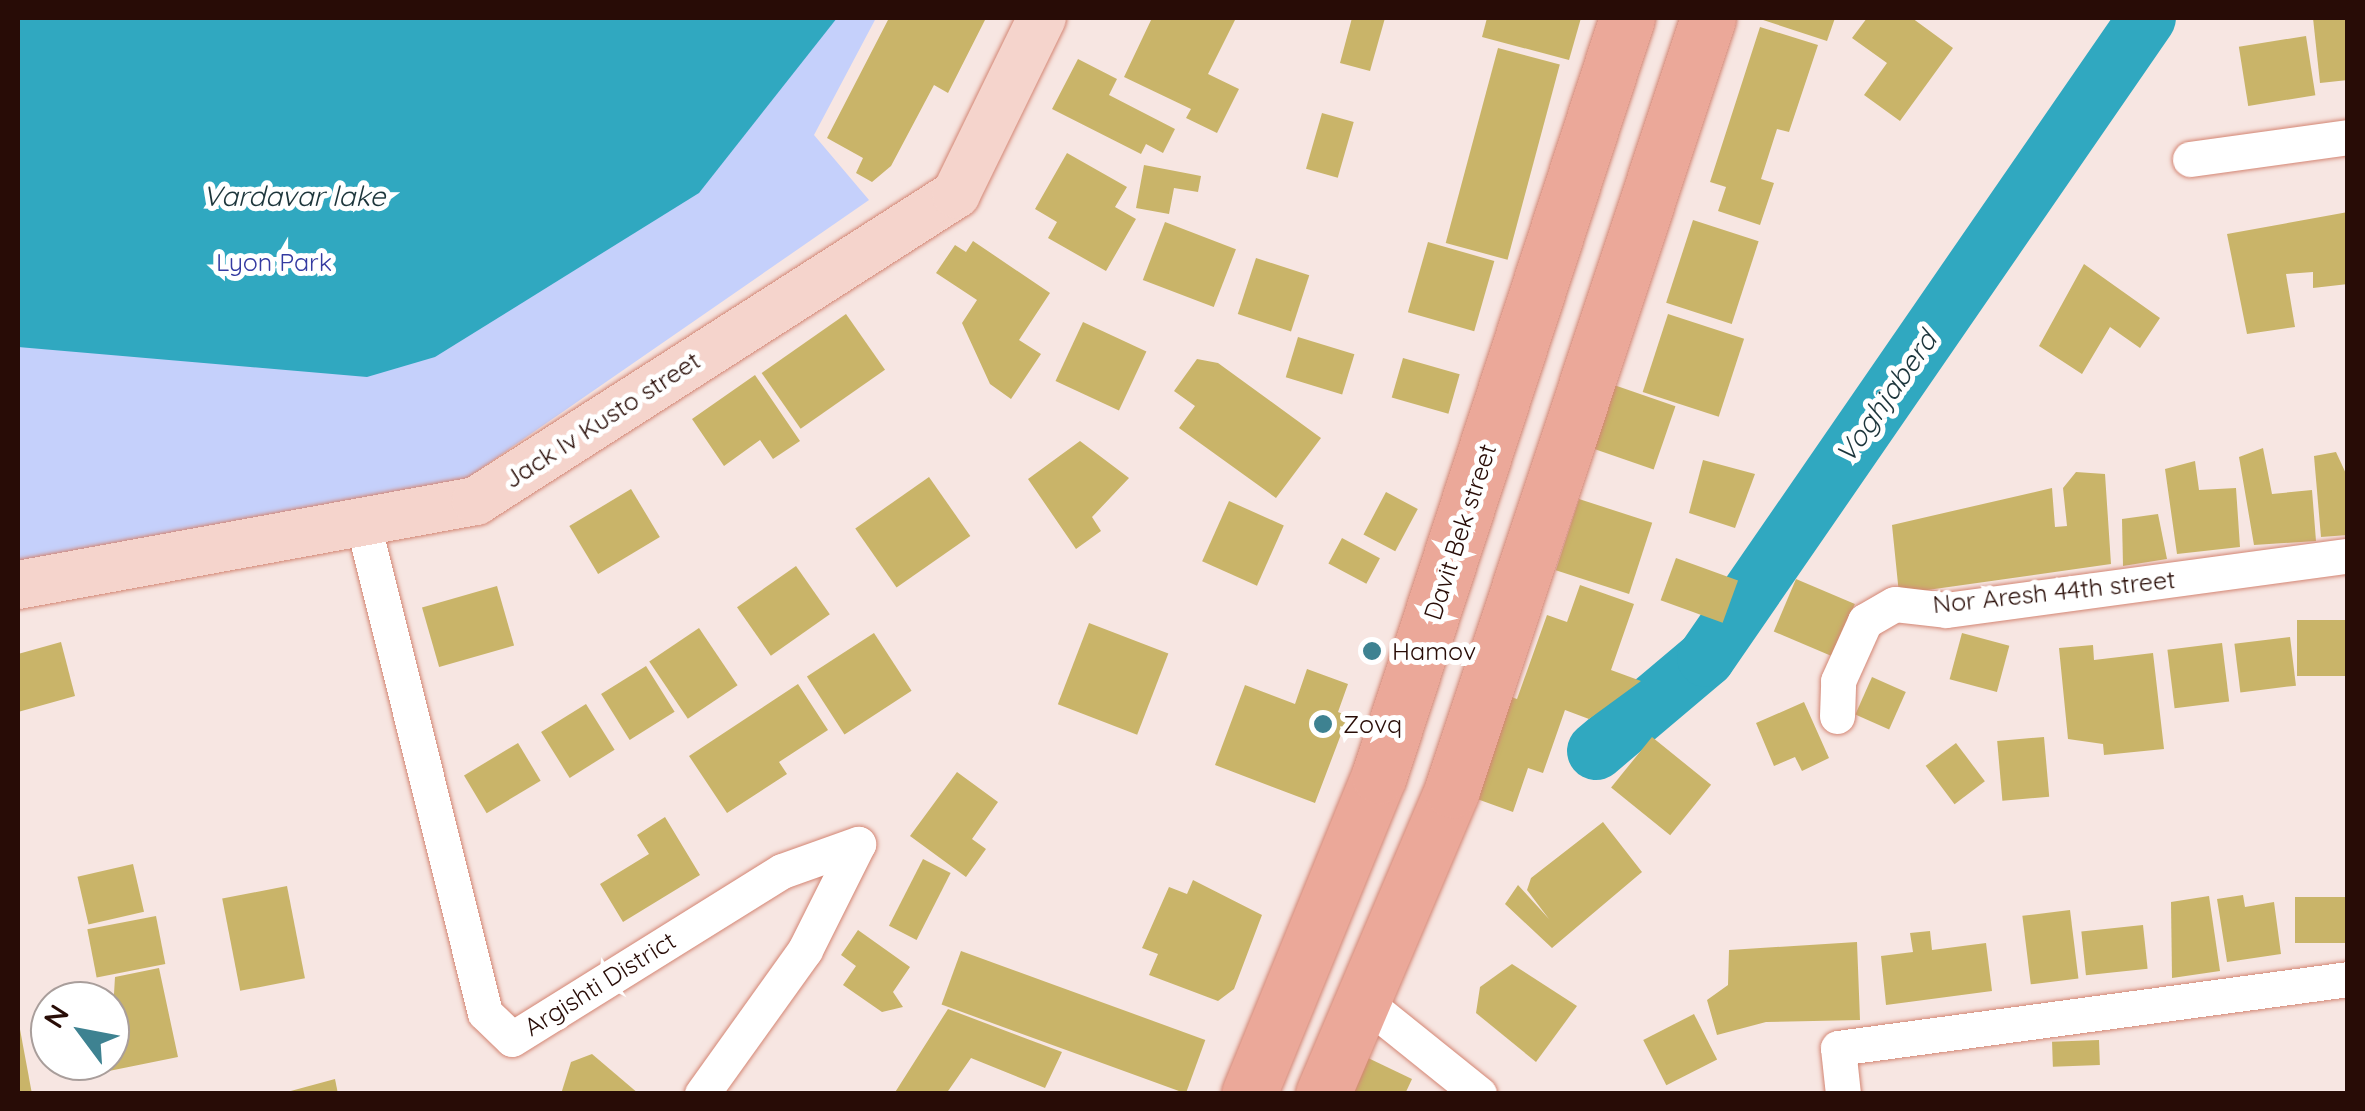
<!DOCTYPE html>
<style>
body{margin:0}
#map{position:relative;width:2365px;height:1111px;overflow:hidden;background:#f7e6e2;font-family:Quicksand,sans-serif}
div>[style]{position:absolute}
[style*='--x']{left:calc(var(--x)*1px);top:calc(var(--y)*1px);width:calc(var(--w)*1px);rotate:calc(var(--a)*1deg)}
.green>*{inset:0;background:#c5d0fb}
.water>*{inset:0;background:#30a8c0}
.river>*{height:58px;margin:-29px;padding:0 29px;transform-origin:29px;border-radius:29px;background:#30a8c0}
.building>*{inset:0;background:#c9b469;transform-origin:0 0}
.roads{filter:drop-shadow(0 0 2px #d38674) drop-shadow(0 0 2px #d38674)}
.minor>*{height:35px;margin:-17.5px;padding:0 17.5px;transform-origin:17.5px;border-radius:17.5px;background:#fff}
.secondary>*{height:48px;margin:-24px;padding:0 24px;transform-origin:24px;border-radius:24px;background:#f5d4cc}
.primary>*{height:55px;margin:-27.5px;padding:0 27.5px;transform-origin:27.5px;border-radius:27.5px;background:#eba899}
.dots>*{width:28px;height:28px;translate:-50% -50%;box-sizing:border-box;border:5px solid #fff;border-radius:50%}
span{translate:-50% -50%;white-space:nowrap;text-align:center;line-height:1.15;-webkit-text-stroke:10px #fff;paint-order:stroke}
.park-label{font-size:25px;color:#343aa1}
.street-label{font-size:25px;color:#280c06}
.poi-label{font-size:25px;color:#280c06}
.left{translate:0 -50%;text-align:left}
.water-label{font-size:28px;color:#1c353b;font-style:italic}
.frame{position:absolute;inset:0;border:20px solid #280c06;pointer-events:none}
.north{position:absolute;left:30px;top:981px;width:100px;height:100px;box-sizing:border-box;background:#fff;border:2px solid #a99e9b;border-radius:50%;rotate:302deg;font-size:28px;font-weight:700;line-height:40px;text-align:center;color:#280c06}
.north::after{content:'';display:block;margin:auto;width:35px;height:45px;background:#3e8291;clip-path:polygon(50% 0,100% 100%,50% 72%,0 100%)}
</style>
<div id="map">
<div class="green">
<i style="clip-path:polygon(18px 18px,876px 18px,814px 135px,869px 200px,463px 481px,18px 564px)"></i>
</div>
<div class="water">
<i style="clip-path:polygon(18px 18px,837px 18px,699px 193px,435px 357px,367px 377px,18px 347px)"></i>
</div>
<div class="river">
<i style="--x:1596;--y:751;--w:144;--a:-40.2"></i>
<i style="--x:1706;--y:658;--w:777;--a:-55.43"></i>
</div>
<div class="building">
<i style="clip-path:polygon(889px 18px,986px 18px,948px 93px,934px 85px,891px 166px,872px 182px,856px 173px,863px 158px,827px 138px)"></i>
<i style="clip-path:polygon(1152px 18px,1236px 18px,1208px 74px,1239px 89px,1217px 133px,1186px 118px,1191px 109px,1124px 77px)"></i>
<i style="clip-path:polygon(1352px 18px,1385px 18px,1370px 71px,1340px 63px)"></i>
<i style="clip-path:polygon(1487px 18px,1581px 18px,1569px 60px,1482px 37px)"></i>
<i style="clip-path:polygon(1757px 18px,1835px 18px,1827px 41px)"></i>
<i style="clip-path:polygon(1867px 18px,1912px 18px,1953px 48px,1900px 121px,1864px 95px,1887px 63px,1852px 38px)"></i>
<i style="clip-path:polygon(2313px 18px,2348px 18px,2348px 80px,2320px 83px)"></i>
<i style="clip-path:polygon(1760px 27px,1818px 45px,1789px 132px,1777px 129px,1761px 179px,1774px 183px,1760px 225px,1718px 211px,1726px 187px,1710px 182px)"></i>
<i style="left:2306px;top:36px;width:60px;height:68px;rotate:81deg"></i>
<i style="left:1498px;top:48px;width:64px;height:202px;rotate:15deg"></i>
<i style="clip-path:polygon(1078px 59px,1117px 79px,1109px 95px,1175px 129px,1163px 153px,1146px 144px,1141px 154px,1052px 109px)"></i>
<i style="left:1322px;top:113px;width:33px;height:58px;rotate:16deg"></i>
<i style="clip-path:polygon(1067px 153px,1127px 187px,1115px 207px,1136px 219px,1106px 271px,1048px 238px,1057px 222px,1035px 209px)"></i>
<i style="clip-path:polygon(1144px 165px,1201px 176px,1198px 192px,1174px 188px,1169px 214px,1136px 208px)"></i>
<i style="clip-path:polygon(2348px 212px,2348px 284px,2313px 288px,2313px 272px,2286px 274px,2295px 327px,2247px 334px,2227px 234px)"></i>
<i style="left:1693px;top:220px;width:69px;height:87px;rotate:18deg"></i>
<i style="left:1165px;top:222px;width:76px;height:62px;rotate:21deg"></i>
<i style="clip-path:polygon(973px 241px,1050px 293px,1019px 340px,1041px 354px,1011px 399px,990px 384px,962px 323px,977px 300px,936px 273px,955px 245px,966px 252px)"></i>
<i style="left:1428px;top:242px;width:69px;height:73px;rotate:16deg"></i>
<i style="left:1256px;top:258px;width:56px;height:59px;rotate:18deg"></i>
<i style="clip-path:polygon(2084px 264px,2160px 318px,2140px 348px,2110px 327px,2082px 374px,2039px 346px)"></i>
<i style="left:846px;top:314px;width:68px;height:103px;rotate:55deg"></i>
<i style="left:1668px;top:314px;width:80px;height:82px;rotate:18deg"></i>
<i style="left:1083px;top:322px;width:70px;height:65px;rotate:25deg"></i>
<i style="left:1298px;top:337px;width:59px;height:42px;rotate:17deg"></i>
<i style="left:1403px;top:358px;width:59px;height:41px;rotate:16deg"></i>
<i style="clip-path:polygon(1197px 359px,1218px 363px,1321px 438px,1276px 498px,1179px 428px,1195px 406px,1174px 391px)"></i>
<i style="clip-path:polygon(755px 375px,800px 441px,773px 459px,760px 440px,724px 466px,692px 419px)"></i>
<i style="left:1614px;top:385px;width:65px;height:67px;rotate:19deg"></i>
<i style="clip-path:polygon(1080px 441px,1129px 478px,1092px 517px,1101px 531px,1076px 549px,1028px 479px)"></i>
<i style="clip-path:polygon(2263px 448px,2272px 494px,2312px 490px,2316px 541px,2254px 545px,2239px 457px)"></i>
<i style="clip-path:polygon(2336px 452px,2348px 478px,2348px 535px,2321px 537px,2314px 456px)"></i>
<i style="clip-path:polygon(1703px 460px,1755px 474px,1735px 528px,1689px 513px)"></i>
<i style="clip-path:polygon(2195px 461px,2199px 490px,2236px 488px,2240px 547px,2177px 554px,2165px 469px)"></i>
<i style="clip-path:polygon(2076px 472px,2105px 474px,2111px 564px,1899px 594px,1892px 525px,2052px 488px,2055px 527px,2067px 526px,2063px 488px)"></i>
<i style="left:929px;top:477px;width:72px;height:90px;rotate:55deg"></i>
<i style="left:631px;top:489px;width:56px;height:72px;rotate:59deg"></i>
<i style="left:1386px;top:492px;width:36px;height:48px;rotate:28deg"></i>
<i style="left:1579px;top:499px;width:77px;height:75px;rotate:18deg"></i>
<i style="left:1229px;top:501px;width:60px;height:66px;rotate:24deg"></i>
<i style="clip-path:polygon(2158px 514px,2167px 559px,2123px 566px,2122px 519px)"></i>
<i style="left:1342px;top:538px;width:43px;height:29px;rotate:28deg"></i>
<i style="left:1676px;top:558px;width:66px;height:45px;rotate:20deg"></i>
<i style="left:796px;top:566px;width:59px;height:72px;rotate:55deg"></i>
<i style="left:1796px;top:579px;width:64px;height:57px;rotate:23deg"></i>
<i style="clip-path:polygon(1580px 585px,1634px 604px,1611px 670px,1641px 681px,1589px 719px,1565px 710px,1543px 773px,1528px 768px,1513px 812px,1466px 795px,1502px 694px,1517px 699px,1547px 615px,1567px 622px)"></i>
<i style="left:497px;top:586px;width:62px;height:78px;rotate:74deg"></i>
<i style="left:2348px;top:620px;width:56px;height:51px;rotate:90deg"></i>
<i style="left:1089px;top:623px;width:85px;height:87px;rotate:21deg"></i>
<i style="left:699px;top:628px;width:69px;height:60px;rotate:56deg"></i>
<i style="left:874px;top:633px;width:69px;height:80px;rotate:57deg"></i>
<i style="left:1962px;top:633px;width:49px;height:48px;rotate:15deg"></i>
<i style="left:2290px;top:637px;width:49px;height:56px;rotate:83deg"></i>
<i style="clip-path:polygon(61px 642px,75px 696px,18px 712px,18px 654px)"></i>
<i style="left:2222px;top:643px;width:59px;height:55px;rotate:83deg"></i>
<i style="clip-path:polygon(2093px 645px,2094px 660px,2153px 653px,2164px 749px,2104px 755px,2103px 744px,2068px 739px,2059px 648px)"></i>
<i style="left:646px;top:666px;width:54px;height:53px;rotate:58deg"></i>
<i style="clip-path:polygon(1307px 669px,1348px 684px,1338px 712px,1348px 716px,1315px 803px,1215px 765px,1245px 685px,1295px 704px)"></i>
<i style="left:1872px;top:677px;width:37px;height:41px;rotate:24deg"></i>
<i style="clip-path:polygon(798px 684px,828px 730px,779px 762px,787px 774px,727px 813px,689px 756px)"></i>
<i style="clip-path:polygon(1804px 702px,1829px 758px,1802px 771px,1795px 757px,1774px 766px,1756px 723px)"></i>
<i style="left:586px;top:704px;width:54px;height:53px;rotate:58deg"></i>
<i style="left:1652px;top:737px;width:76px;height:65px;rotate:39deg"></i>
<i style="left:2044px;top:737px;width:60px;height:47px;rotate:85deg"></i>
<i style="left:518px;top:743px;width:44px;height:63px;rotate:59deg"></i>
<i style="left:1956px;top:743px;width:48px;height:38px;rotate:53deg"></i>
<i style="clip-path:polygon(957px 772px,998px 802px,972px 839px,986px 849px,966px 877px,910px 836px)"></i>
<i style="clip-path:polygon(665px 817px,700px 875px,623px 922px,600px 884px,649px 854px,637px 835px)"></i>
<i style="clip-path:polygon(1603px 822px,1642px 872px,1552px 948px,1505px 904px,1518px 885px,1549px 919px,1527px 890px,1531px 878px)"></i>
<i style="left:923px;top:859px;width:31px;height:75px;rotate:27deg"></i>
<i style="left:133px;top:864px;width:49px;height:57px;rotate:77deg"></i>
<i style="clip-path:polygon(1193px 880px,1262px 915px,1234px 989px,1218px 1001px,1149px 975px,1158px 954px,1142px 948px,1169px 887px,1187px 894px)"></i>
<i style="left:287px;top:886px;width:94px;height:66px;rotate:79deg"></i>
<i style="clip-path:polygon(2243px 895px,2245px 907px,2274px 902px,2281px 954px,2227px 962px,2217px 899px)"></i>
<i style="clip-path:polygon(2209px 896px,2220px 971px,2172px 978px,2171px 902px)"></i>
<i style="left:2348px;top:897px;width:46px;height:53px;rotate:90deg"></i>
<i style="left:2070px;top:910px;width:69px;height:48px;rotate:83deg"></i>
<i style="left:156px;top:916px;width:49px;height:70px;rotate:79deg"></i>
<i style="left:2143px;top:925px;width:44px;height:62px;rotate:84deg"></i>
<i style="clip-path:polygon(858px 930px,910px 967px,893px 992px,903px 1007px,882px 1012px,843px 985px,856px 966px,841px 955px)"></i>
<i style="clip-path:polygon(1930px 931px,1932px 950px,1986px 943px,1992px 991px,1886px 1005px,1881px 956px,1913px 952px,1910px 933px)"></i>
<i style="clip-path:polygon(1857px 942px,1860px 1020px,1766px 1022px,1717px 1035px,1707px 1000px,1728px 985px,1729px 950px)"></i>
<i style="left:961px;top:951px;width:260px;height:57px;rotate:20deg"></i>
<i style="clip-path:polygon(1512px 964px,1577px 1006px,1536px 1062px,1476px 1013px,1480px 987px)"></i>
<i style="clip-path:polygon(159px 968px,178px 1057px,94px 1074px,91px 1061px,110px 1061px,115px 977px)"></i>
<i style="clip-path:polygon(948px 1009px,1062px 1052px,1045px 1088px,971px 1058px,946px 1094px,894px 1094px)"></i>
<i style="left:1694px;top:1014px;width:51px;height:57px;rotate:63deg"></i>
<i style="clip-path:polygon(19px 1024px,32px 1094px,18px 1094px)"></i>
<i style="left:2099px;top:1040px;width:25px;height:47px;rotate:88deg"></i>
<i style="clip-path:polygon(592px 1054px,639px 1094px,561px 1094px,571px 1062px)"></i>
<i style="clip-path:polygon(1366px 1057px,1412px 1079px,1405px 1094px,1348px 1094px)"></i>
<i style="clip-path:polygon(335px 1079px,338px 1094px,287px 1094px,287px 1092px)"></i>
</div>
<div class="roads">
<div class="minor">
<i style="--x:2190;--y:159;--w:160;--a:-7.9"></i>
<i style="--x:362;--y:519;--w:509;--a:76.02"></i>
<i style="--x:485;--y:1013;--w:37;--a:44"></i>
<i style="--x:512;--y:1039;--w:318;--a:-31.9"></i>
<i style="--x:782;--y:871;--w:81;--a:-19.6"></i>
<i style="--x:858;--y:844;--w:119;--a:116.6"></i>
<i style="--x:805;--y:950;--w:177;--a:125.6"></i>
<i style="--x:1837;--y:716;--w:35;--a:-88"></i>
<i style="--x:1838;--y:681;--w:66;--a:-65.8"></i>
<i style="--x:1865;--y:621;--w:34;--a:-30"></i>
<i style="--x:1895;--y:604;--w:51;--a:6.7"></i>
<i style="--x:1946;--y:610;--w:406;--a:-7.7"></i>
<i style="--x:1366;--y:1003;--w:145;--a:38.8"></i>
<i style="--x:1843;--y:1094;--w:46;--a:-96.2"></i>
<i style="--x:1838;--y:1048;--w:515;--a:-7.7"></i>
</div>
<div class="secondary">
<i style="--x:18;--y:585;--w:466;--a:-10.4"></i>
<i style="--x:476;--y:501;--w:570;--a:-32.6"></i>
<i style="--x:956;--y:194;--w:196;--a:-64"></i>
</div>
<div class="primary">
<i style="--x:1249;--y:1094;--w:344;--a:-67.8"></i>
<i style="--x:1379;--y:776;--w:798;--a:-71.88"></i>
<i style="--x:1323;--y:1094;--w:330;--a:-67"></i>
<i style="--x:1452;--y:790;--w:813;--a:-71.65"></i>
</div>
</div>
<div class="dots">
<i style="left:1372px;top:651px;background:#3e8291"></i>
<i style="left:1323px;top:724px;background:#3e8291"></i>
</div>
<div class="park-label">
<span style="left:274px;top:262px">Lyon Park</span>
</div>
<div class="street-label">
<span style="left:602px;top:420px;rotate:-33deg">Jack Iv Kusto street</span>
<span style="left:1460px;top:532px;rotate:-72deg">Davit Bek street</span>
<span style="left:2054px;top:592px;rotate:-6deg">Nor Aresh 44th street</span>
<span style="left:600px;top:984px;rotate:-32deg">Argishti District</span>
</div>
<div class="poi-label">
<span class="left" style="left:1392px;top:651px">Hamov</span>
<span class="left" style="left:1343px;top:724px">Zovq</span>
</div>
<div class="water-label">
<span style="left:294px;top:196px">Vardavar lake</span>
<span style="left:1886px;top:397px;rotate:-55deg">Voghjaberd</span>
</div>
<div class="frame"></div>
<div class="north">N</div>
</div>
